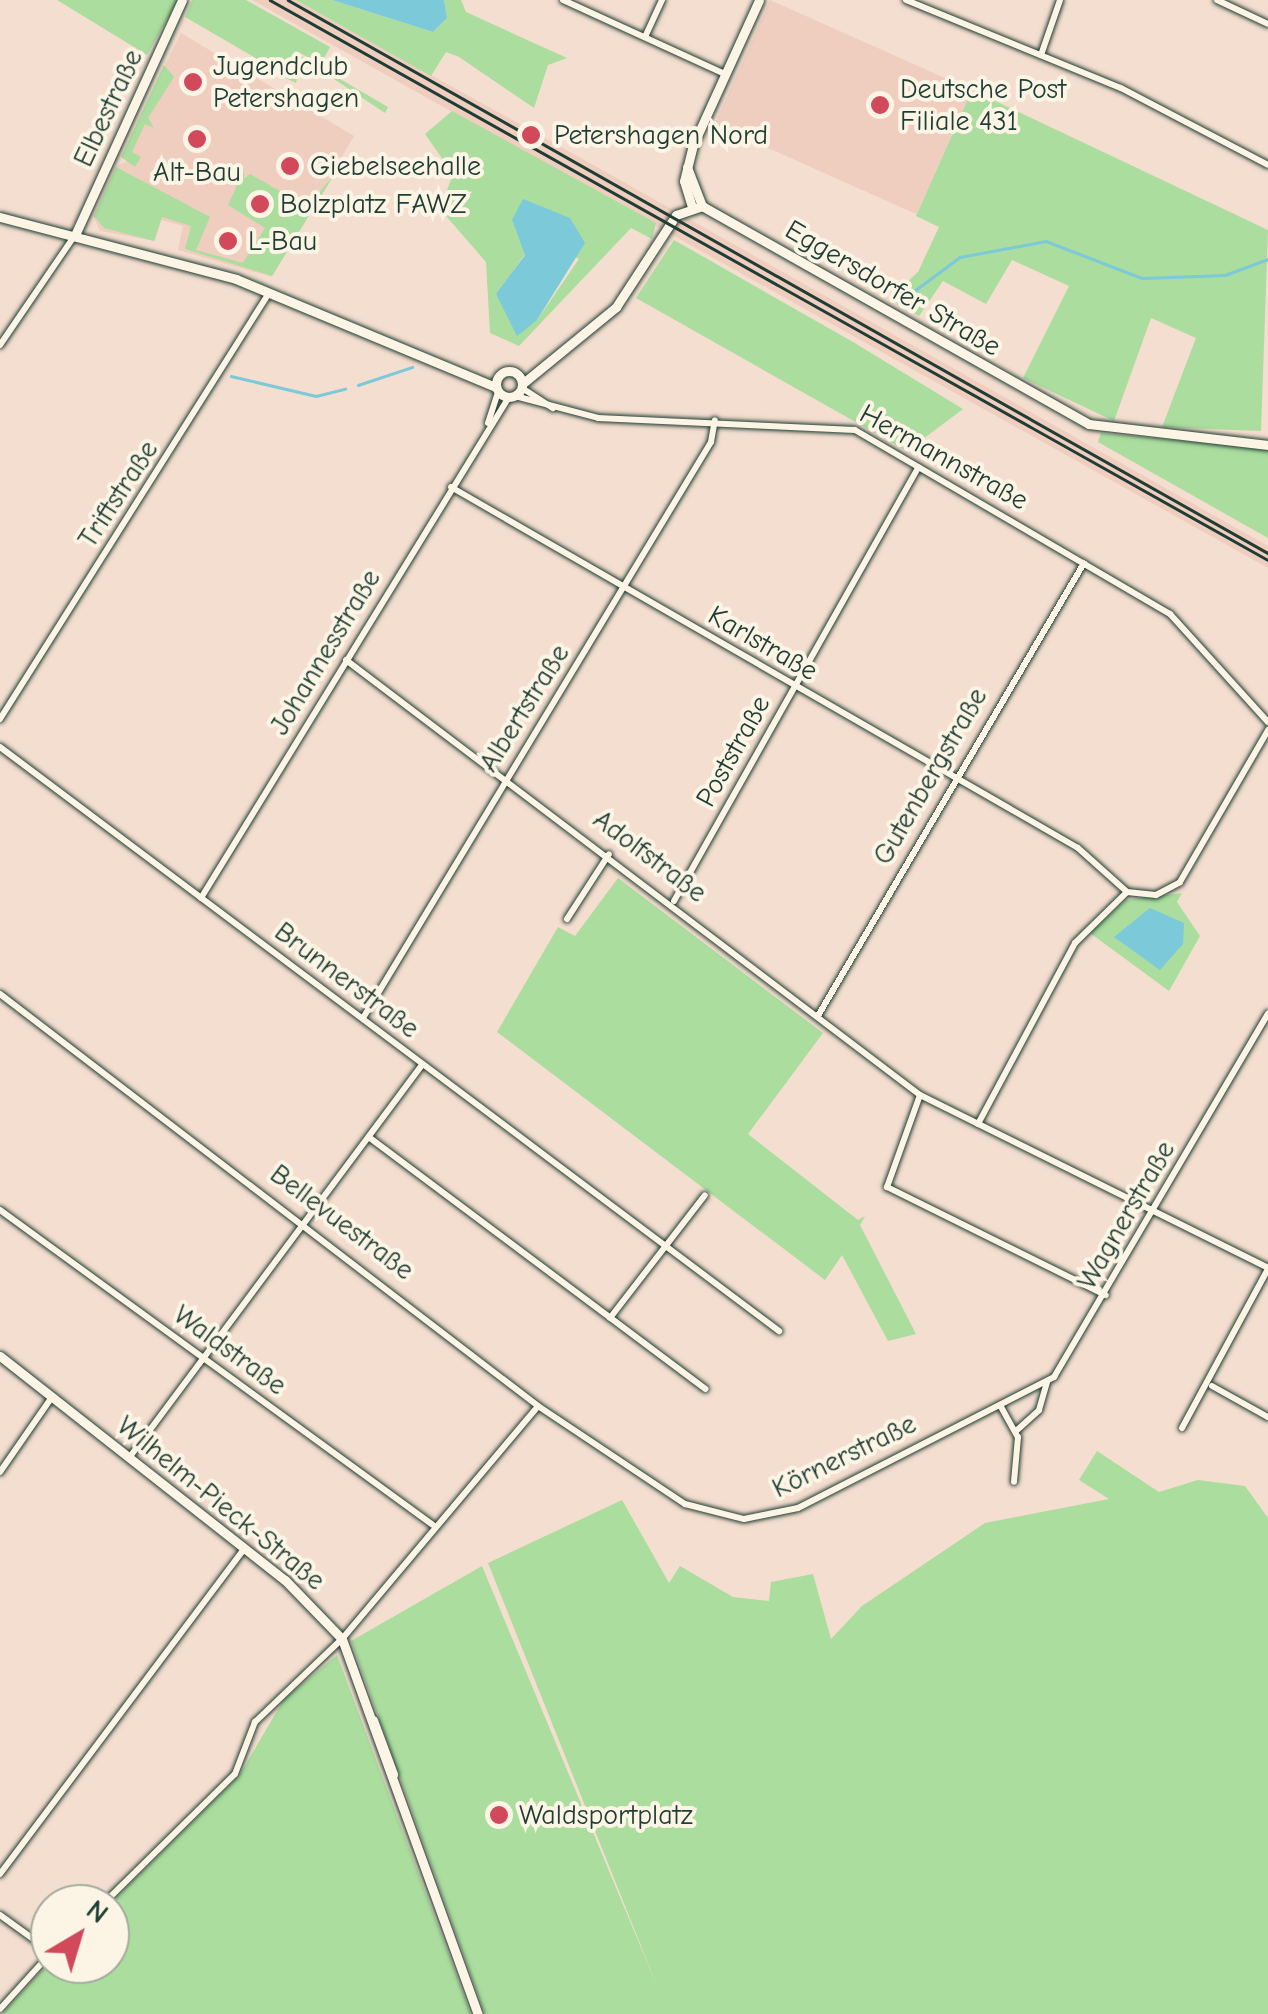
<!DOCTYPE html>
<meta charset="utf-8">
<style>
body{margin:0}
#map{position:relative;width:1268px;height:2014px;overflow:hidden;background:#f4decf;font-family:"Comic Neue",sans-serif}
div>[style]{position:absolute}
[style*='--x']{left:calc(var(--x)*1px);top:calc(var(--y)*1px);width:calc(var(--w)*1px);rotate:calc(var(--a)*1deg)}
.built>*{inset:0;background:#efcec0;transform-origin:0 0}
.green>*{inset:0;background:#abdd9e}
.water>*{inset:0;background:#7bc9d9}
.stream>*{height:2.5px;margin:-1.25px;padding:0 1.25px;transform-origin:1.25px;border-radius:1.25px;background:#7bc9d9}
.roads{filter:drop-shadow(0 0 2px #1f3d34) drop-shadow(0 0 2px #1f3d34)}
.street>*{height:6px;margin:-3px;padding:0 3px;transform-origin:3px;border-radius:3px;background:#fcf5e5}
.secondary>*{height:9px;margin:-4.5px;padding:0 4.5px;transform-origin:4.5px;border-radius:4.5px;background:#fcf5e5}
.secondary>.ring{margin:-4.5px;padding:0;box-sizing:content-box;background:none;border:9px solid #fcf5e5;border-radius:50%}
.tram>*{height:2.5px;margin:-1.25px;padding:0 1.25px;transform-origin:1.25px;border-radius:1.25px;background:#1f3d34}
.rail>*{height:2.5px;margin:-1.25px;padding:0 1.25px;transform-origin:1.25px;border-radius:1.25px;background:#1f3d34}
.dots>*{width:28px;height:28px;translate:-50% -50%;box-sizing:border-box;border:5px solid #fcf5e5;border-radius:50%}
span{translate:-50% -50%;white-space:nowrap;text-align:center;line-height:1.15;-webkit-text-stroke:8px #fcf5e5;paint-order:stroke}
.poi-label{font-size:28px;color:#1f3d34}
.left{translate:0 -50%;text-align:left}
.street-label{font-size:28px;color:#1f3d34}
.north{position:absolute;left:30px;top:1884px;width:100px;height:100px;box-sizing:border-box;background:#fcf5e5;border:2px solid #a4ab9e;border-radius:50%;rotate:38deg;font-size:28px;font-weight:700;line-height:40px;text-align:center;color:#1f3d34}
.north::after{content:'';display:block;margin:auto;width:35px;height:45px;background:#d1495b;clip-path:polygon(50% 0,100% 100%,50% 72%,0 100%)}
</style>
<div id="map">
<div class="built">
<i style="clip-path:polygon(252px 0,296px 0,597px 167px,1268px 546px,1268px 568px)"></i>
<i style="left:770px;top:0;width:221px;height:136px;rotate:24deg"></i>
<i style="clip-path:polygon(181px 33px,354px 136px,272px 277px,178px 250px,183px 226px,161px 220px,155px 241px,100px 231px,93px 216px,116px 166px,128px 161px,121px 156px)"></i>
</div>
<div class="green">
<i style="clip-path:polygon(57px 0,178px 0,147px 55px)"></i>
<i style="clip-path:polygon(192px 0,246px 0,330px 47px,321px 64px,296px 51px,278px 71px,185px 17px)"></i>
<i style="clip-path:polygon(296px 0,332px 0,433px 32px,447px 18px,444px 0,461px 0,466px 12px,567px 58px,548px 65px,534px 108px,459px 57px,446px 52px,431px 76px)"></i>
<i style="clip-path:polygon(299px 55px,388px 107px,385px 113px,316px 67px,301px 64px,296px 83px,279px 75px)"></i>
<i style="clip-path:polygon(164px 65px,174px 77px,148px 118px,154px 128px,145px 124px,132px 152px,141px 157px,135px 167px,121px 157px)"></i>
<i style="clip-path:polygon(972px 90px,1268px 230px,1261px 431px,1162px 427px,1196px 338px,1151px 318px,1114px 421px,1023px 378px,1069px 286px,1012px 260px,986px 304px,943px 281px,919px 316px,889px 299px,918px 272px,939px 227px,916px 216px)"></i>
<i style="clip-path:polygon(evenodd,452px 111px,656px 223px,652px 239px,631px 228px,519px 346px,490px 333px,486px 262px,440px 209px,453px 174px,425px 134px,452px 111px,512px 220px,579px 259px,537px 320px,496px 295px,525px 254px,512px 220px)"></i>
<i style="clip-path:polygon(116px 167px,210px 217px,196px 250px,243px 263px,265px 228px,228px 205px,244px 170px,244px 179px,250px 174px,308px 207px,337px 170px,272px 276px,185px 249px,191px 226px,162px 217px,154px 241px,104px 228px,94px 216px)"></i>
<i style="clip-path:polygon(674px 240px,853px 342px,963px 409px,907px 451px,636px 298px)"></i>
<i style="clip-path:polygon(1101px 433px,1268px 449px,1268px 538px,1098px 442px)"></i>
<i style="clip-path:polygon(618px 878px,823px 1033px,748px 1134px,858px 1220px,865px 1216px,860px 1225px,916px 1334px,888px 1341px,842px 1255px,825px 1280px,497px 1032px,558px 927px,575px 936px)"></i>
<i style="clip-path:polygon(1182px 893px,1177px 902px,1200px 936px,1169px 991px,1090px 933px,1126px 900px)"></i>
<i style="clip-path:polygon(1097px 1451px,1159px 1492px,1198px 1480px,1245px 1486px,1268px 1518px,1268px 2014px,485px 2014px,351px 1641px,482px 1566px,657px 1986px,488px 1563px,622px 1500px,669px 1583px,680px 1566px,733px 1597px,769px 1601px,771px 1582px,813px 1574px,831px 1639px,862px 1606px,985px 1523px,1109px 1499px,1079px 1480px)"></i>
<i style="clip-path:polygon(337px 1655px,471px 2014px,2px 2014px,50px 1962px,110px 1964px,110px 1904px,239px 1776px,284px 1699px)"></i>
</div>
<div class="water">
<i style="clip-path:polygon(332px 0,444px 0,447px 18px,433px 32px)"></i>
<i style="clip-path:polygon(523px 199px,570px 218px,585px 243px,537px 320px,517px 336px,496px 294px,525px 255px,512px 220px)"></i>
<i style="clip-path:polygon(1150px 908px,1184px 923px,1183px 944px,1160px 970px,1114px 937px)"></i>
</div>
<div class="stream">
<i style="--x:898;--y:303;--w:77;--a:-36.6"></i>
<i style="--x:960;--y:257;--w:87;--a:-10.5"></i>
<i style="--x:1046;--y:241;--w:103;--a:21.1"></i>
<i style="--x:1142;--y:278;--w:83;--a:-2.1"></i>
<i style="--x:1225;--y:275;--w:46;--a:-20.4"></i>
<i style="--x:231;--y:376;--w:87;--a:13.2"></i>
<i style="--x:316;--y:396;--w:30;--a:-14"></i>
<i style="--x:358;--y:385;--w:57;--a:-18.4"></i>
</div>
<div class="roads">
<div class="street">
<i style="--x:563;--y:0;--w:178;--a:24.6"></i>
<i style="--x:906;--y:0;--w:232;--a:22.3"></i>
<i style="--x:1121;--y:88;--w:166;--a:27.6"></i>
<i style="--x:1217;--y:0;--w:56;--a:25.2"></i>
<i style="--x:645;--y:37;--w:41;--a:-65.3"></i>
<i style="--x:1041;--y:55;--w:58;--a:-70.9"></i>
<i style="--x:0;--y:345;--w:133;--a:-55.7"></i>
<i style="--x:522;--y:388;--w:37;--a:33"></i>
<i style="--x:515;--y:396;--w:86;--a:14.8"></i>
<i style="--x:598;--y:418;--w:257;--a:2.7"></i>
<i style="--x:855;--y:430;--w:365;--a:30.3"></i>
<i style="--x:1170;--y:614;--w:146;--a:47.8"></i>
<i style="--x:488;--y:423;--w:33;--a:-72"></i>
<i style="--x:451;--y:487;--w:723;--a:29.93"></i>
<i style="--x:1078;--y:848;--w:66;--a:41.9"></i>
<i style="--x:346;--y:660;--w:720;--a:37.16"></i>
<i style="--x:920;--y:1095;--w:389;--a:26.4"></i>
<i style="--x:0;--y:719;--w:504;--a:-57.73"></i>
<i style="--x:0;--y:747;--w:974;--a:36.86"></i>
<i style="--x:201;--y:898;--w:588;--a:-58.42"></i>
<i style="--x:674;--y:901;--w:498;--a:-60.6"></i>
<i style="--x:567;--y:919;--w:77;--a:-57.1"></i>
<i style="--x:0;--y:994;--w:678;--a:37.44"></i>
<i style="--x:538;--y:1406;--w:177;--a:33.7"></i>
<i style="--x:685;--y:1504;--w:61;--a:14.3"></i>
<i style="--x:744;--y:1519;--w:55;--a:-11.5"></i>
<i style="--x:798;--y:1508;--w:288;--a:-27.1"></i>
<i style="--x:1054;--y:1377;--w:422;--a:-59.5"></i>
<i style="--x:819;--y:1014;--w:523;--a:-59.56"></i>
<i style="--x:363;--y:1018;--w:673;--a:-58.86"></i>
<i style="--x:711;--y:442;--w:22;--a:-80"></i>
<i style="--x:920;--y:1095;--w:98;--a:109.7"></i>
<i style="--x:887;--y:1187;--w:244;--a:26.3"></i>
<i style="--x:978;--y:1124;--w:205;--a:-61.8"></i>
<i style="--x:1075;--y:943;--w:73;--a:-44.4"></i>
<i style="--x:1127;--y:892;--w:29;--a:6"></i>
<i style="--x:1156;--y:895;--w:27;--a:-28"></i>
<i style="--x:1180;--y:882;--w:176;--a:-59.9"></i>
<i style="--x:370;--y:1138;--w:419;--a:36.8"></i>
<i style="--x:0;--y:1210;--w:535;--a:36.04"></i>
<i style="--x:610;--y:1318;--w:155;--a:-52.3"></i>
<i style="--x:1212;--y:1386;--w:64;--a:29"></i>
<i style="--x:1000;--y:1405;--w:37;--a:61"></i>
<i style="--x:1018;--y:1437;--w:45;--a:95.1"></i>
<i style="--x:1182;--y:1428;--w:181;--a:-61.6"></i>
<i style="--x:1016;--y:1431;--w:31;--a:-42"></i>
<i style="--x:1039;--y:1410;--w:29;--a:-74"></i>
<i style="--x:129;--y:1458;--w:490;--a:-53.3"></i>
<i style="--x:0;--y:1472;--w:91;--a:-55.3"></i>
<i style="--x:0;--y:1874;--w:406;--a:-53.1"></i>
<i style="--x:103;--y:1904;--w:185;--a:-44.6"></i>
<i style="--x:235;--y:1774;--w:56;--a:-69"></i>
<i style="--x:255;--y:1722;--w:120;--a:-43.7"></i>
<i style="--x:342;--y:1639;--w:304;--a:-49.9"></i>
<i style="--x:0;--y:1915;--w:62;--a:35.8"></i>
<i style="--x:0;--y:2009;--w:74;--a:-47.7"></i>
</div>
<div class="secondary">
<i style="--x:687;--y:167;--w:42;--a:69"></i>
<i style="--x:692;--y:207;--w:27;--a:-107"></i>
<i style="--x:684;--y:181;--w:37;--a:-76"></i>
<i style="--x:693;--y:145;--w:159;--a:-65.5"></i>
<i style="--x:0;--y:217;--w:244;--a:14.7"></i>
<i style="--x:236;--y:279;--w:282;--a:22.6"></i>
<i style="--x:75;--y:235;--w:258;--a:-65.5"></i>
<i class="ring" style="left:496px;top:371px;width:17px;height:17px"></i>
<i style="--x:522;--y:384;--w:122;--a:-39.3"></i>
<i style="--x:616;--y:307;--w:110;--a:-56.9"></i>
<i style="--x:676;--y:215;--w:28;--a:-19"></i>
<i style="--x:702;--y:206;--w:444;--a:29.4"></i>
<i style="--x:1089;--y:424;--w:180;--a:6.7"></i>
<i style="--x:0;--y:1356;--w:362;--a:38.2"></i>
<i style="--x:285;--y:1580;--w:82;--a:46"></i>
<i style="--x:342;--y:1639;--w:399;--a:70.1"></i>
<i style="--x:373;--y:1720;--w:58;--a:69.7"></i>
</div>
</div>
<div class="tram">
<i style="--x:288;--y:0;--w:1125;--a:29.44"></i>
</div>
<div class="rail">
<i style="--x:270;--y:0;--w:1144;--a:29.3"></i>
</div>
<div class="dots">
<i style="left:193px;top:82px;background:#d1495b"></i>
<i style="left:880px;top:105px;background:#d1495b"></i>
<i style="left:531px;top:135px;background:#d1495b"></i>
<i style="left:197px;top:139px;background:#d1495b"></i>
<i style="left:290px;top:166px;background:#d1495b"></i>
<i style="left:260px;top:204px;background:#d1495b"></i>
<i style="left:228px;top:241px;background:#d1495b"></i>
<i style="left:499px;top:1815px;background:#d1495b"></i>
</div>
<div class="poi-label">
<span class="left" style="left:213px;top:82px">Jugendclub<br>Petershagen</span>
<span class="left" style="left:900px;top:105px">Deutsche Post<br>Filiale 431</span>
<span class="left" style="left:554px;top:135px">Petershagen Nord</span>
<span class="left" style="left:310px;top:166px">Giebelseehalle</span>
<span style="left:197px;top:172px">Alt-Bau</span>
<span class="left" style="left:280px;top:204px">Bolzplatz FAWZ</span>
<span class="left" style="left:248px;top:241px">L-Bau</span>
<span class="left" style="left:519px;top:1815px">Waldsportplatz</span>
</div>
<div class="street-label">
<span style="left:108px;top:108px;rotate:-65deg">Elbestraße</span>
<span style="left:893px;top:288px;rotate:30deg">Eggersdorfer Straße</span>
<span style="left:944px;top:457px;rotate:29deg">Hermannstraße</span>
<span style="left:118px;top:494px;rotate:-57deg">Triftstraße</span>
<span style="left:763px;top:643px;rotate:30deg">Karlstraße</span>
<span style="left:325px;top:652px;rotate:-59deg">Johannesstraße</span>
<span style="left:524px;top:708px;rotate:-58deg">Albertstraße</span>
<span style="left:733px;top:751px;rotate:-61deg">Poststraße</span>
<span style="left:930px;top:776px;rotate:-60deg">Gutenbergstraße</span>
<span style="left:650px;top:856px;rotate:37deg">Adolfstraße</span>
<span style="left:347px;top:980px;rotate:37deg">Brunnerstraße</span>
<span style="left:1126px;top:1215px;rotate:-60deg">Wagnerstraße</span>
<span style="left:342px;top:1222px;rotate:37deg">Bellevuestraße</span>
<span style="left:230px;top:1350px;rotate:36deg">Waldstraße</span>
<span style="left:844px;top:1456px;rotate:-26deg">Körnerstraße</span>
<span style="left:221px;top:1503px;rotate:39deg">Wilhelm-Pieck-Straße</span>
</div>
<div class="north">N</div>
</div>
